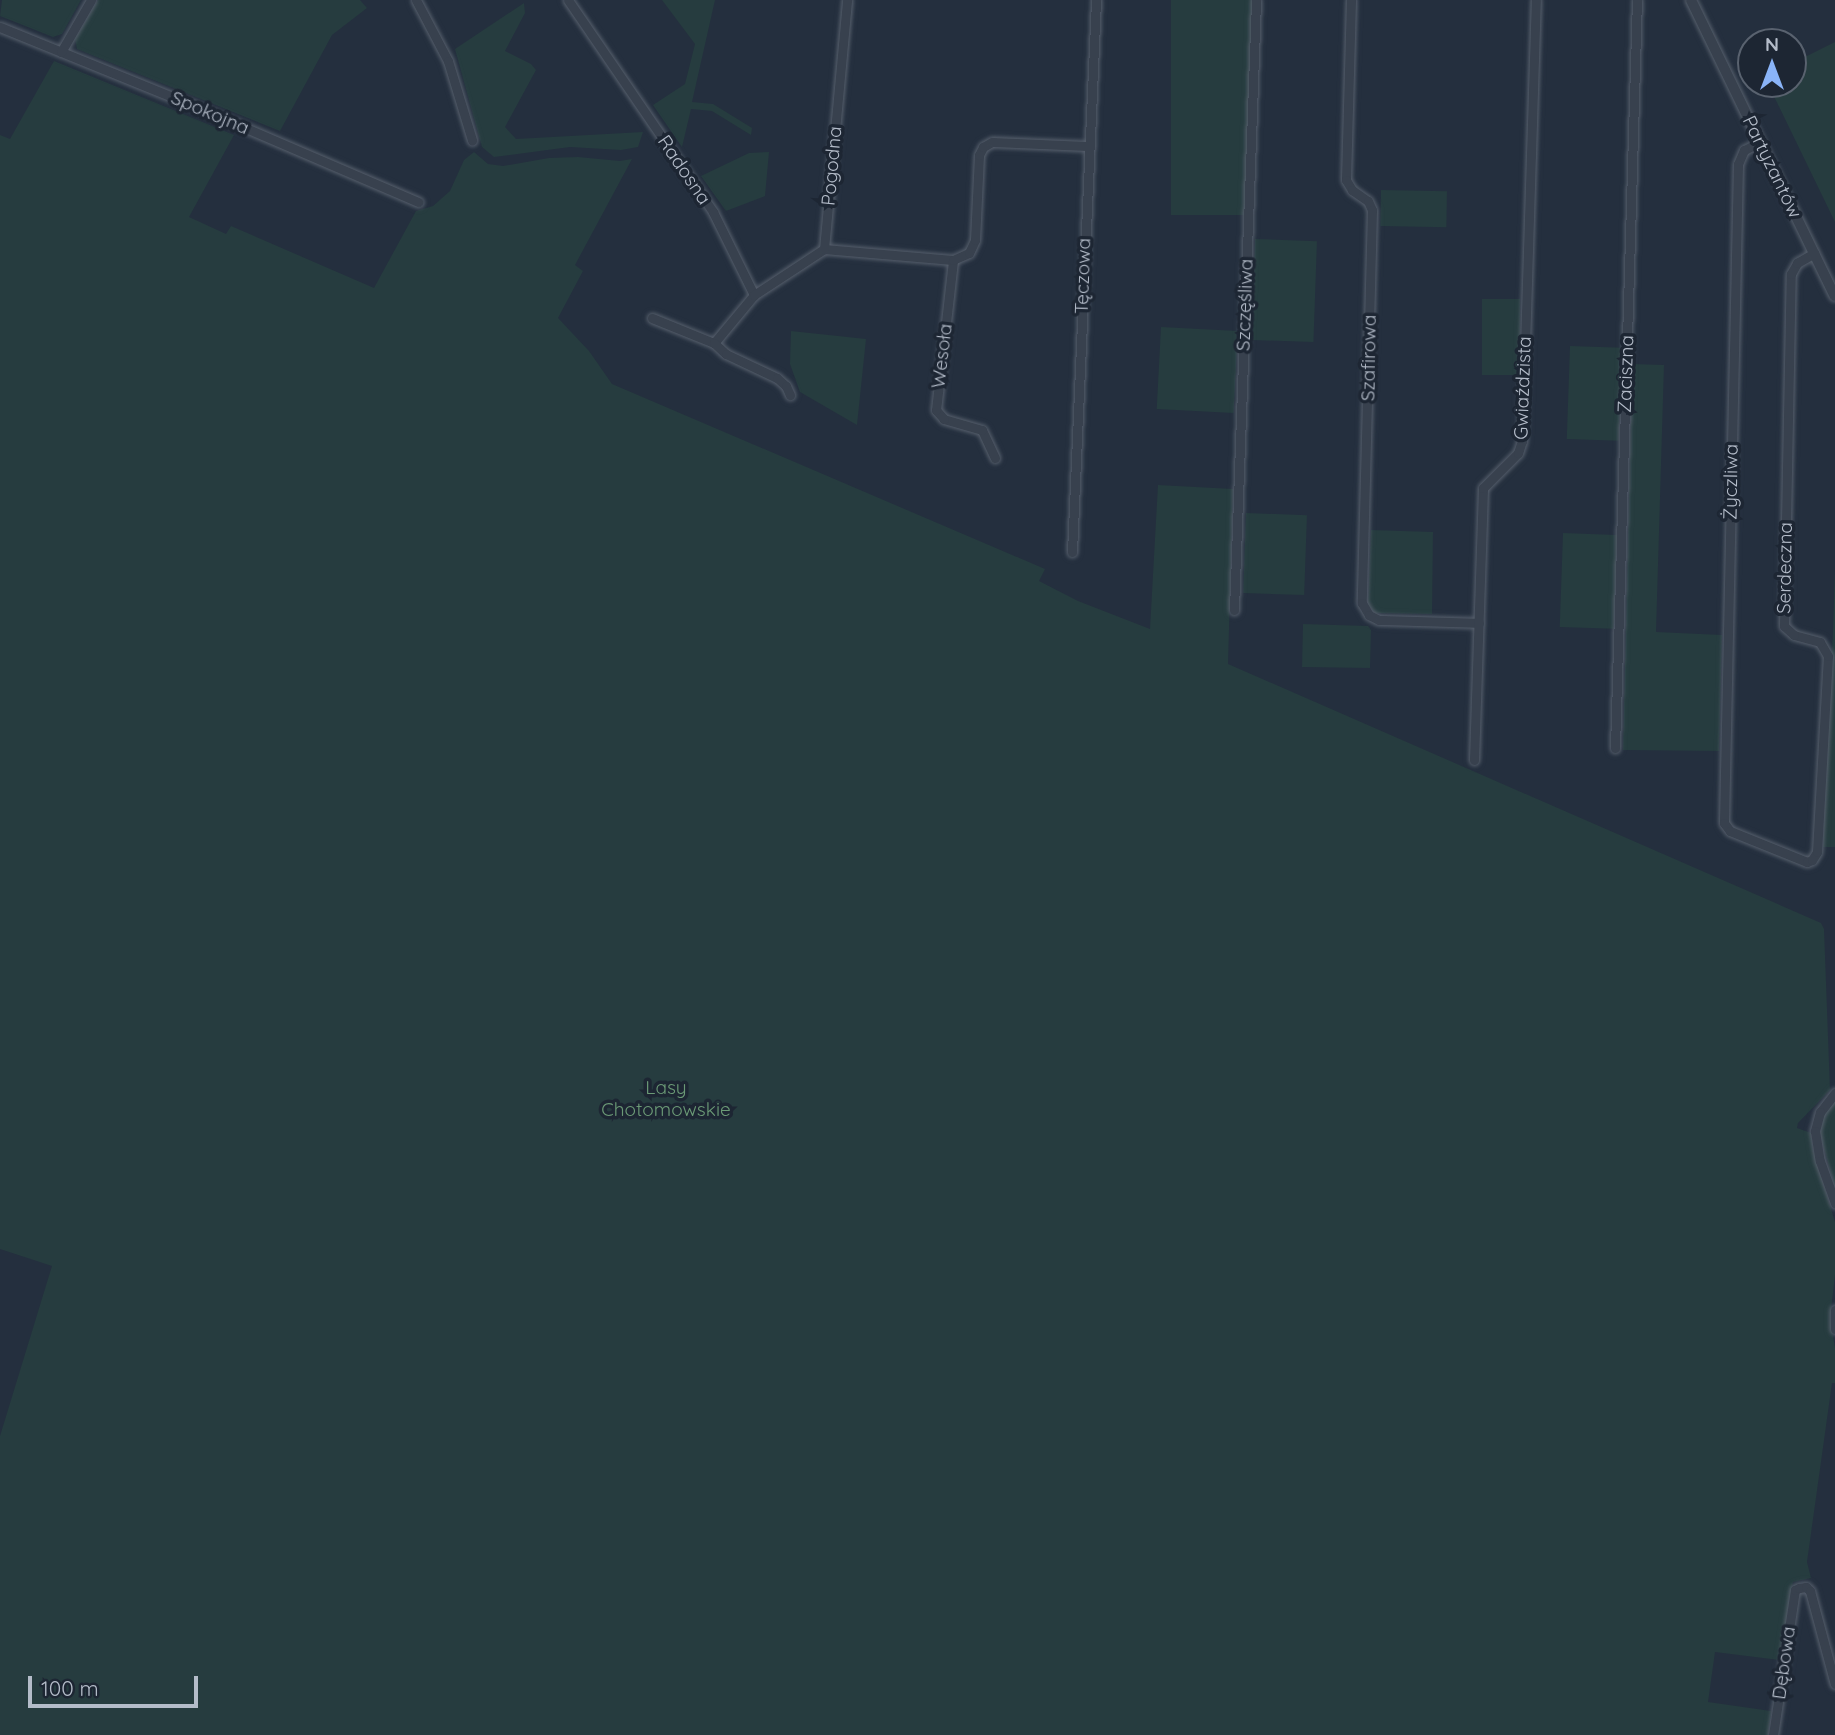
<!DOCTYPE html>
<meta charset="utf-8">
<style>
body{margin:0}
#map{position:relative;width:1835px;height:1735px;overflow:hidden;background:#242f3e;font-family:Quicksand,sans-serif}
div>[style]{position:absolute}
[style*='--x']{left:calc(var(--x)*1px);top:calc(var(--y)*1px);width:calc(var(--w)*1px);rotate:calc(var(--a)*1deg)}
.green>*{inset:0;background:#263c3f;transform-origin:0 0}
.roads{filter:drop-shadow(0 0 2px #565f6c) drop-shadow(0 0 2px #565f6c)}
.minor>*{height:9px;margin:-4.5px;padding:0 4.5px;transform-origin:4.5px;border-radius:4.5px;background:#38414e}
.tertiary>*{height:10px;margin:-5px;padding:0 5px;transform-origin:5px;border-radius:5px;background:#38414e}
span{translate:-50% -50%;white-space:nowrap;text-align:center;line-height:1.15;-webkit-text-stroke:7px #1d2633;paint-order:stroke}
.street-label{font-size:19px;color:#b4bcc9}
.park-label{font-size:19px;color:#6b9a76}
.north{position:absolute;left:1737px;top:28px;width:70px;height:70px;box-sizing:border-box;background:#1d2633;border:2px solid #59626f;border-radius:50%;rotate:0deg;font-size:19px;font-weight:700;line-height:28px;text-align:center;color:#b4bcc9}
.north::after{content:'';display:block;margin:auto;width:24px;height:32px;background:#8ab4f8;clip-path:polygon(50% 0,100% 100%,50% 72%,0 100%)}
.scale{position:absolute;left:28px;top:1676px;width:170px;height:32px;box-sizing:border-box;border:4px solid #b4bcc9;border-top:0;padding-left:9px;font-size:21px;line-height:24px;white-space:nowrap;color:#b4bcc9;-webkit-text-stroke:5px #1d2633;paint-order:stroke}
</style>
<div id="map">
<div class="green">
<i style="clip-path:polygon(2px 0,81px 0,62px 34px,53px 37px,0 16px)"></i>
<i style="clip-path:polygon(98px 0,360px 0,367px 8px,332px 35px,280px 131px,77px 49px,75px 39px)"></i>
<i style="clip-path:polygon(662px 0,715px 0,692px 102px,713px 104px,752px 128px,751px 135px,712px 111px,691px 109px,682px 147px,653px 105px,685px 84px,695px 44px)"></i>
<i style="left:1171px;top:0;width:82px;height:215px"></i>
<i style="clip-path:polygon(524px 3px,525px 13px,505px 51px,531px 64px,536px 70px,505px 127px,516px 139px,643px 132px,638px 147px,621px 150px,570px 147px,494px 157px,482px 147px,455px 49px)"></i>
<i style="clip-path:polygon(1835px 42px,1835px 222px,1768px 84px,1793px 84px,1793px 63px)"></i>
<i style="clip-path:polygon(54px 61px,234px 135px,189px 217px,226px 234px,231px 226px,374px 288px,416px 211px,433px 206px,450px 191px,464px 160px,474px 152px,488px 164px,503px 166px,549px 158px,578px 157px,620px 161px,632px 159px,575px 265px,583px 271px,558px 318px,589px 351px,612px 384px,1045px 569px,1039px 581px,1078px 601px,1150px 629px,1158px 485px,1233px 489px,1228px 664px,1821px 923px,1824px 929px,1830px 1090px,1798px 1123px,1797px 1128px,1811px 1133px,1813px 1150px,1835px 1222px,1835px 1275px,1830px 1319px,1835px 1348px,1835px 1383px,1832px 1383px,1807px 1562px,1811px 1578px,1793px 1582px,1779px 1660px,1715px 1652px,1708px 1702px,1771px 1711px,1768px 1735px,0 1735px,0 1436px,52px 1266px,0 1249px,0 135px,10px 139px)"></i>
<i style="clip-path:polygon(769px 152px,765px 196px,726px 211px,701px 176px,749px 153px)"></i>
<i style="left:1381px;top:190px;width:66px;height:36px;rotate:1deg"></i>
<i style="left:1255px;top:239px;width:62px;height:101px;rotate:2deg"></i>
<i style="left:1482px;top:299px;width:38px;height:76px"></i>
<i style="left:1161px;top:327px;width:77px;height:82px;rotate:3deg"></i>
<i style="clip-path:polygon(791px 331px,866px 339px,857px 425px,800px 392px,790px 364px)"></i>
<i style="left:1570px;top:346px;width:52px;height:93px;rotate:2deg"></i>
<i style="clip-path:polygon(1632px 364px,1664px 365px,1656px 632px,1722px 635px,1719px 751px,1623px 750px)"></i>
<i style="left:1246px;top:513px;width:61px;height:80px;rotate:2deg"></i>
<i style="clip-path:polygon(1371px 530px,1433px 532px,1432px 614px,1375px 613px,1368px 604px)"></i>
<i style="left:1563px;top:533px;width:54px;height:94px;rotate:2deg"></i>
<i style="clip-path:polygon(1835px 569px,1835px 847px,1823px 847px,1833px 630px)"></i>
<i style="clip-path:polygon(1303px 624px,1368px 626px,1371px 630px,1370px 668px,1302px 667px)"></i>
<i style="clip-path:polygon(1835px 1099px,1835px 1188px,1820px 1134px,1824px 1114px)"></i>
</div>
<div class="roads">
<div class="minor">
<i style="--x:416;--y:0;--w:69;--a:62.3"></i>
<i style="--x:448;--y:61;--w:83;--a:73.1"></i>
<i style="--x:568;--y:0;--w:257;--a:55.6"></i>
<i style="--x:713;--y:212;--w:93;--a:63.7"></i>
<i style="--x:1351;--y:0;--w:180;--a:91.6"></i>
<i style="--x:1346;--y:180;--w:12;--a:59"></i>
<i style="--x:1352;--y:190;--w:19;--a:35"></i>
<i style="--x:1368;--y:201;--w:10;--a:66"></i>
<i style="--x:1372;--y:210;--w:393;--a:91.5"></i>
<i style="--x:1362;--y:603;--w:14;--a:60"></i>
<i style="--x:1369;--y:615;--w:11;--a:27"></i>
<i style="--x:1379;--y:620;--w:100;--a:1.7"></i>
<i style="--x:0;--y:27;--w:200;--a:22.1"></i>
<i style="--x:185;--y:102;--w:254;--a:23.2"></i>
<i style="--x:61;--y:52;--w:60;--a:-60"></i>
<i style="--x:1760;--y:142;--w:18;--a:153"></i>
<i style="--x:1744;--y:150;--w:15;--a:113"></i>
<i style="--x:1738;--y:164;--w:659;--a:91.22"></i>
<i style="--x:1724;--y:823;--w:10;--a:53"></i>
<i style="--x:1730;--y:831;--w:83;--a:21.9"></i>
<i style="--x:1807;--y:862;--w:5;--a:-22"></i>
<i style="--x:1812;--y:860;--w:9;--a:-58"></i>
<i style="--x:1817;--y:852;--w:196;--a:-86.8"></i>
<i style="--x:1828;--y:656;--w:16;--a:-120"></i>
<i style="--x:1820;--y:642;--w:27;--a:-165"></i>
<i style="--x:1794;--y:635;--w:13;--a:-138"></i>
<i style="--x:1784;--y:626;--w:352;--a:-88.9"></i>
<i style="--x:1791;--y:274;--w:13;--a:-61"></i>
<i style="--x:1797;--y:263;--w:20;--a:-30"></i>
<i style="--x:824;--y:249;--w:129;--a:4.9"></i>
<i style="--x:652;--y:318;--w:67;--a:22"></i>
<i style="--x:714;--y:343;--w:62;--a:-50.2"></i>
<i style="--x:754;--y:295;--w:84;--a:-33.3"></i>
<i style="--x:824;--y:249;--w:250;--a:-84.7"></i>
<i style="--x:714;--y:343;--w:16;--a:43"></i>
<i style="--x:726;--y:354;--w:56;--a:25.2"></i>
<i style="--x:777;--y:378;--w:12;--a:42"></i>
<i style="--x:786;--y:386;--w:10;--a:66"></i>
<i style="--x:995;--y:458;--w:31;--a:-115"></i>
<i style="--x:982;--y:430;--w:40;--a:-164"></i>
<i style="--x:944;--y:419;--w:12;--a:-132"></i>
<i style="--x:936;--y:410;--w:151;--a:-83.5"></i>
<i style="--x:953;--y:260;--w:17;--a:-24"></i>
<i style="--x:969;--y:253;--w:14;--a:-65"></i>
<i style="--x:975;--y:240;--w:85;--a:-87.3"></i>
<i style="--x:979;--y:155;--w:9;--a:-63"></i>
<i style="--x:983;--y:147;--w:10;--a:-29"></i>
<i style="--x:992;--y:142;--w:96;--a:2.4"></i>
<i style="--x:1072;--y:552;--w:553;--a:-87.51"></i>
<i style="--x:1234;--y:610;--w:610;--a:-87.93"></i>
<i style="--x:1615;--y:748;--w:748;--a:-88.32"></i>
<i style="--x:1474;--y:760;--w:272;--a:-88.1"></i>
<i style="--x:1483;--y:488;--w:49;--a:-45"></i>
<i style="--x:1518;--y:453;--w:13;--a:-72"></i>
<i style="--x:1522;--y:441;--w:441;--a:-88.2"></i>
<i style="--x:1835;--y:1093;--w:24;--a:128"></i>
<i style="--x:1820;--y:1112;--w:20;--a:105"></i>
<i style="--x:1815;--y:1131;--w:30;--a:81"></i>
<i style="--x:1820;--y:1161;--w:45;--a:70.3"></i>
<i style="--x:1835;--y:1310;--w:19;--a:90"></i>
<i style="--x:1773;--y:1735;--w:147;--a:-81.4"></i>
<i style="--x:1795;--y:1590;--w:4;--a:-27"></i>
<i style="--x:1799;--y:1588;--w:7;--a:-8"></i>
<i style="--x:1806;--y:1587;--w:6;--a:45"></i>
<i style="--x:1810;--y:1591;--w:96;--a:75"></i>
</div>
<div class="tertiary">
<i style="--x:1691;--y:0;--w:329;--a:64.1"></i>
</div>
</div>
<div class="street-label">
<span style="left:210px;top:113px;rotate:23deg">Spokojna</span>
<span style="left:832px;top:166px;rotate:-85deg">Pogodna</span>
<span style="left:1772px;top:167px;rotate:64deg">Partyzantów</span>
<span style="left:684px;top:170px;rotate:56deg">Radosna</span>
<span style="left:1083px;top:276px;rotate:-88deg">Tęczowa</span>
<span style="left:1245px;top:305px;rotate:-88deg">Szczęśliwa</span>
<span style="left:942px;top:356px;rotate:-83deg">Wesoła</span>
<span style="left:1369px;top:358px;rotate:-89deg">Szafirowa</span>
<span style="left:1626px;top:374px;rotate:-88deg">Zaciszna</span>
<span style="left:1523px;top:388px;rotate:-88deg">Gwiaździsta</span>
<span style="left:1731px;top:482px;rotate:-89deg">Życzliwa</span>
<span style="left:1785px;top:568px;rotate:-89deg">Serdeczna</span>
<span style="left:1784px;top:1663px;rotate:-82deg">Dębowa</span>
</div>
<div class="park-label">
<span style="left:666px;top:1099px">Lasy<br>Chotomowskie</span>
</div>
<div class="north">N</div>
<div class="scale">100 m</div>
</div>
